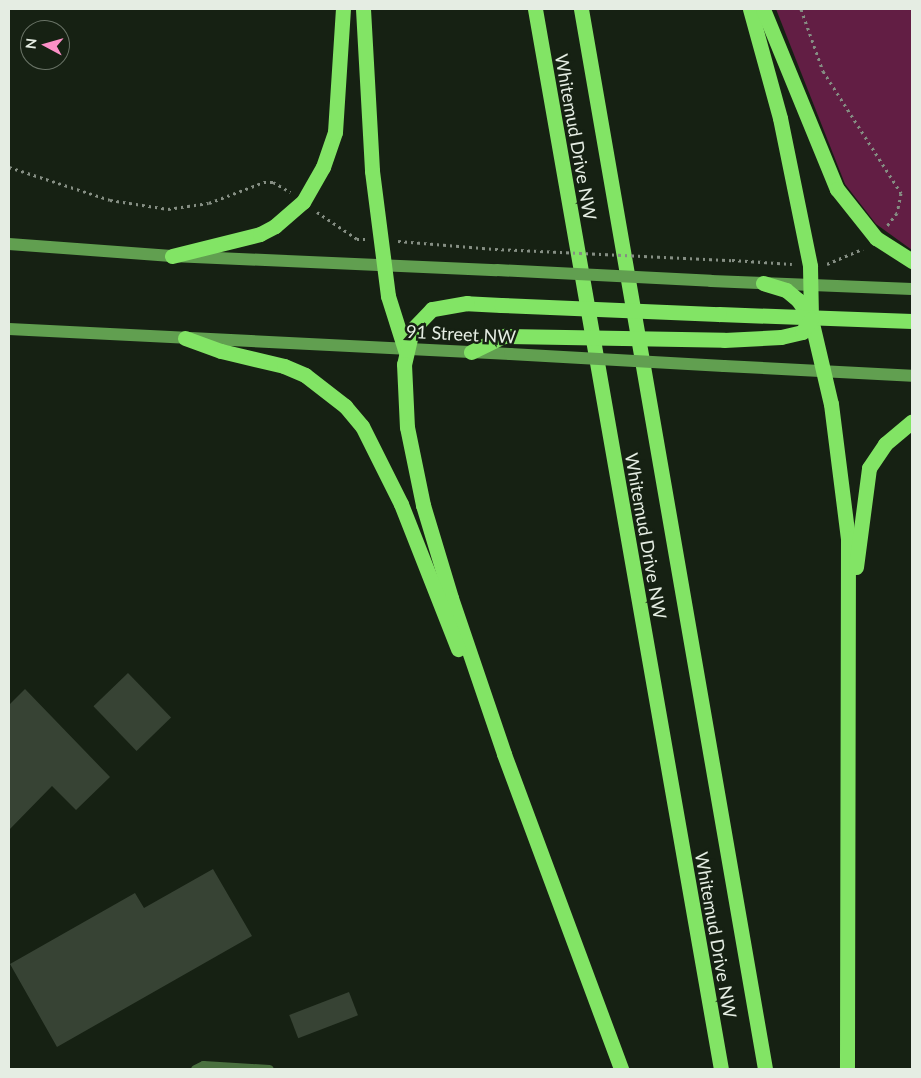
<!DOCTYPE html>
<style>
body{margin:0}
#map{position:relative;width:921px;height:1078px;overflow:hidden;background:#162113;font-family:Lato,sans-serif}
div>[style]{position:absolute}
[style*='--x']{left:calc(var(--x)*1px);top:calc(var(--y)*1px);width:calc(var(--w)*1px);rotate:calc(var(--a)*1deg)}
.green>*{inset:0;background:#621e44}
.building>*{inset:0;background:#374334;transform-origin:0 0}
.path>*{height:3px;margin-top:-1.5px;transform-origin:0;background:repeating-linear-gradient(90deg,#858e83 0 2.5px,transparent 0 6.5px)}
.lane>*{height:9px;margin:-4.5px;padding:0 4.5px;transform-origin:4.5px;border-radius:4.5px;background:#4a703f}
.secondary>*{height:12px;margin:-6px;padding:0 6px;transform-origin:6px;border-radius:6px;background:#619f50}
.highway>*{height:15px;margin:-7.5px;padding:0 7.5px;transform-origin:7.5px;border-radius:7.5px;background:#82e465}
.path-bridge>*{height:3px;margin-top:-1.5px;transform-origin:0;background:repeating-linear-gradient(90deg,#858e83 0 2.5px,transparent 0 6.5px)}
.secondary-bridge>*{height:12px;margin:-6px;padding:0 6px;transform-origin:6px;border-radius:6px;background:#619f50}
.highway-bridge>*{height:15px;margin:-7.5px;padding:0 7.5px;transform-origin:7.5px;border-radius:7.5px;background:#82e465}
span{translate:-50% -50%;white-space:nowrap;text-align:center;line-height:1.15;-webkit-text-stroke:5px #162113;paint-order:stroke}
.street-label{font-size:18px;color:#e5ede3}
.frame{position:absolute;inset:0;border:10px solid #e5ede3;pointer-events:none}
.north{position:absolute;left:20px;top:20px;width:50px;height:50px;box-sizing:border-box;background:#162113;border:1px solid #697366;border-radius:50%;rotate:276deg;font-size:14px;font-weight:700;line-height:20px;text-align:center;color:#e5ede3}
.north::after{content:'';display:block;margin:auto;width:18px;height:22px;background:#fb8fc6;clip-path:polygon(50% 0,100% 100%,50% 72%,0 100%)}
</style>
<div id="map">
<div class="green">
<i style="clip-path:polygon(776px 9px,912px 9px,912px 250px,876px 224px,845px 184px)"></i>
</div>
<div class="building">
<i style="left:128px;top:673px;width:62px;height:48px;rotate:46deg"></i>
<i style="clip-path:polygon(25px 689px,110px 777px,76px 810px,52px 786px,9px 830px,9px 705px)"></i>
<i style="clip-path:polygon(213px 869px,252px 936px,57px 1047px,10px 964px,135px 893px,144px 908px)"></i>
<i style="left:349px;top:992px;width:25px;height:64px;rotate:69deg"></i>
</div>
<div class="path">
<i style="--x:801;--y:9;--w:66;--a:70.5"></i>
<i style="--x:823;--y:71;--w:145;--a:57.4"></i>
<i style="--x:901;--y:193;--w:20;--a:101"></i>
<i style="--x:897;--y:213;--w:16;--a:128"></i>
<i style="--x:9;--y:167;--w:106;--a:18.1"></i>
<i style="--x:110;--y:200;--w:59;--a:8.8"></i>
<i style="--x:168;--y:209;--w:41;--a:-8.3"></i>
<i style="--x:209;--y:203;--w:59;--a:-20.9"></i>
<i style="--x:264;--y:182;--w:9;--a:0"></i>
<i style="--x:273;--y:182;--w:20;--a:30"></i>
<i style="--x:317;--y:212;--w:48;--a:34"></i>
<i style="--x:357;--y:239;--w:8;--a:0"></i>
<i style="--x:398;--y:241;--w:97;--a:4.7"></i>
<i style="--x:732;--y:260;--w:60;--a:3.8"></i>
<i style="--x:827;--y:264;--w:39;--a:-23"></i>
</div>
<div class="lane">
<i style="--x:195;--y:1069;--w:9;--a:-27"></i>
<i style="--x:203;--y:1065;--w:66;--a:3.5"></i>
</div>
<div class="secondary">
<i style="--x:9;--y:244;--w:163;--a:4.2"></i>
<i style="--x:172;--y:256;--w:325;--a:2.5"></i>
<i style="--x:711;--y:281;--w:201;--a:2.3"></i>
<i style="--x:9;--y:329;--w:502;--a:2.86"></i>
<i style="--x:724;--y:366;--w:188;--a:3"></i>
</div>
<div class="highway">
<i style="--x:363;--y:9;--w:162;--a:86.8"></i>
<i style="--x:372;--y:171;--w:126;--a:82.7"></i>
<i style="--x:388;--y:296;--w:57;--a:72.5"></i>
<i style="--x:535;--y:9;--w:1076;--a:80.05"></i>
<i style="--x:581;--y:9;--w:1076;--a:80.15"></i>
<i style="--x:750;--y:9;--w:113;--a:74.6"></i>
<i style="--x:780;--y:118;--w:151;--a:78.5"></i>
<i style="--x:810;--y:266;--w:53;--a:88.9"></i>
<i style="--x:811;--y:319;--w:87;--a:76.8"></i>
<i style="--x:831;--y:404;--w:135;--a:82.8"></i>
<i style="--x:848;--y:538;--w:531;--a:90.11"></i>
<i style="--x:763;--y:9;--w:195;--a:67.7"></i>
<i style="--x:837;--y:189;--w:63;--a:51.5"></i>
<i style="--x:876;--y:238;--w:43;--a:32.6"></i>
<i style="--x:172;--y:256;--w:91;--a:-14"></i>
<i style="--x:260;--y:234;--w:17;--a:-28"></i>
<i style="--x:275;--y:226;--w:37;--a:-41"></i>
<i style="--x:303;--y:202;--w:40;--a:-60.3"></i>
<i style="--x:323;--y:167;--w:37;--a:-71"></i>
<i style="--x:335;--y:132;--w:123;--a:-86.3"></i>
<i style="--x:763;--y:283;--w:24;--a:17"></i>
<i style="--x:786;--y:290;--w:16;--a:40"></i>
<i style="--x:798;--y:300;--w:23;--a:56"></i>
<i style="--x:501;--y:305;--w:34;--a:-177"></i>
<i style="--x:467;--y:303;--w:36;--a:170"></i>
<i style="--x:432;--y:309;--w:29;--a:134"></i>
<i style="--x:412;--y:330;--w:35;--a:103"></i>
<i style="--x:404;--y:364;--w:63;--a:87.3"></i>
<i style="--x:407;--y:427;--w:80;--a:78.4"></i>
<i style="--x:423;--y:505;--w:97;--a:73.2"></i>
<i style="--x:451;--y:598;--w:165;--a:71.2"></i>
<i style="--x:504;--y:754;--w:336;--a:69.6"></i>
<i style="--x:719;--y:314;--w:193;--a:2.1"></i>
<i style="--x:185;--y:338;--w:38;--a:20"></i>
<i style="--x:221;--y:351;--w:65;--a:13.4"></i>
<i style="--x:284;--y:366;--w:23;--a:23"></i>
<i style="--x:305;--y:375;--w:51;--a:37.8"></i>
<i style="--x:345;--y:406;--w:26;--a:50"></i>
<i style="--x:362;--y:426;--w:87;--a:63.4"></i>
<i style="--x:401;--y:504;--w:156;--a:68.5"></i>
<i style="--x:724;--y:340;--w:57;--a:-3"></i>
<i style="--x:781;--y:337;--w:22;--a:-13"></i>
<i style="--x:802;--y:332;--w:16;--a:-55"></i>
<i style="--x:471;--y:352;--w:37;--a:-26"></i>
<i style="--x:856;--y:567;--w:100;--a:-82.5"></i>
<i style="--x:869;--y:468;--w:29;--a:-56"></i>
<i style="--x:885;--y:444;--w:35;--a:-40"></i>
</div>
<div class="path-bridge">
<i style="--x:495;--y:249;--w:237;--a:2.7"></i>
</div>
<div class="secondary-bridge">
<i style="--x:497;--y:270;--w:214;--a:2.9"></i>
<i style="--x:510;--y:354;--w:214;--a:3.2"></i>
</div>
<div class="highway-bridge">
<i style="--x:501;--y:305;--w:218;--a:2.4"></i>
<i style="--x:504;--y:336;--w:220;--a:1"></i>
</div>
<div class="street-label">
<span style="left:576px;top:137px;rotate:80deg">Whitemud Drive NW</span>
<span style="left:461px;top:334px;rotate:3deg">91 Street NW</span>
<span style="left:646px;top:536px;rotate:80deg">Whitemud Drive NW</span>
<span style="left:716px;top:935px;rotate:80deg">Whitemud Drive NW</span>
</div>
<div class="frame"></div>
<div class="north">N</div>
</div>
